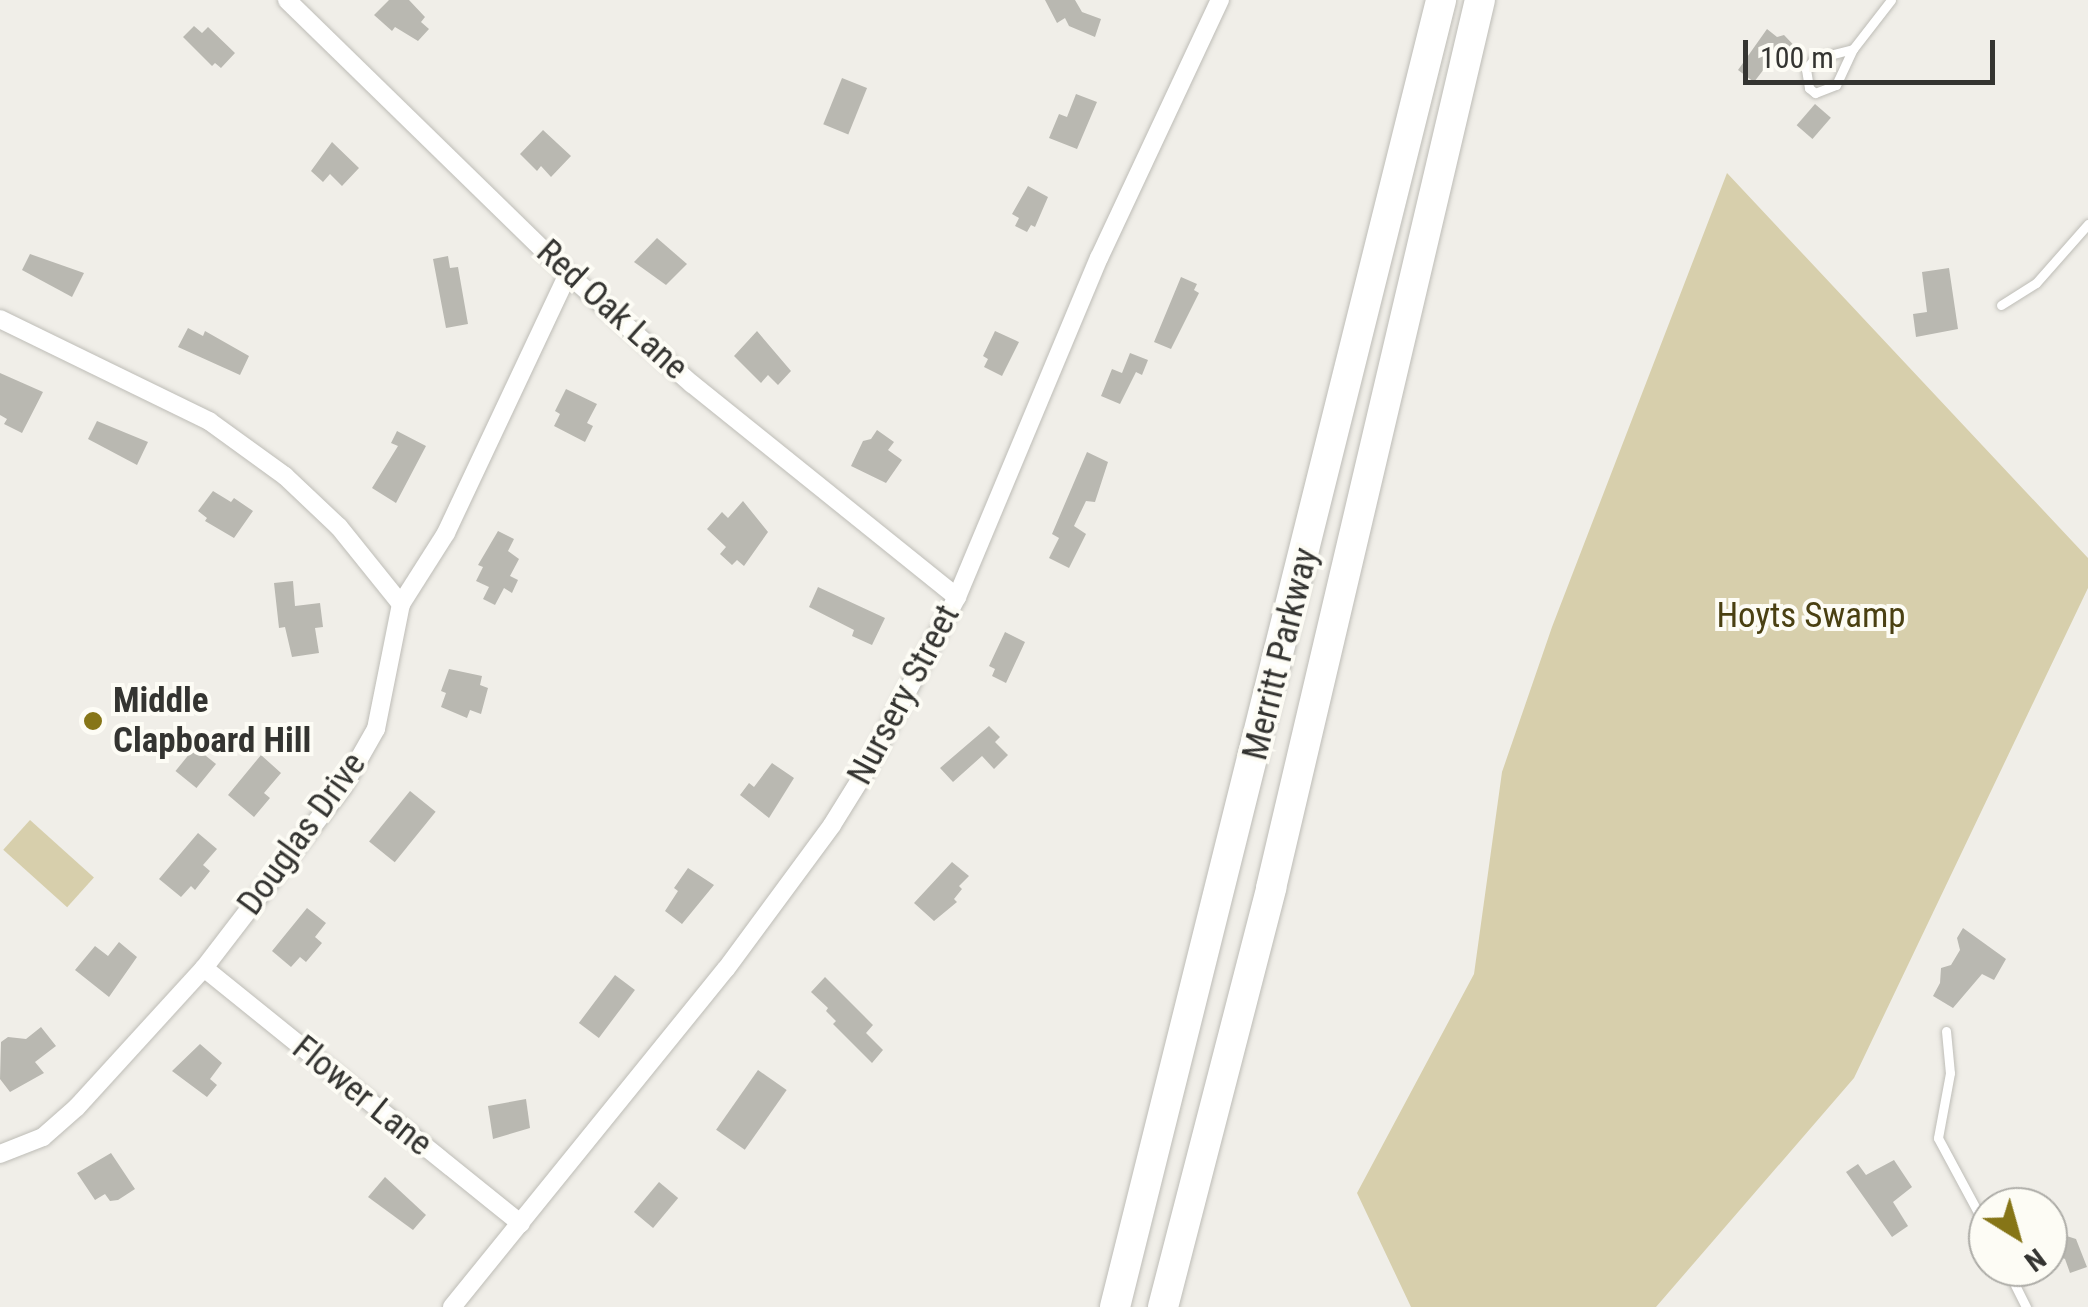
<!DOCTYPE html>
<style>
body{margin:0}
#map{position:relative;width:2088px;height:1307px;overflow:hidden;background:#f0eee8;font-family:"Roboto Condensed",sans-serif}
div>[style]{position:absolute}
[style*='--x']{left:calc(var(--x)*1px);top:calc(var(--y)*1px);width:calc(var(--w)*1px);rotate:calc(var(--a)*1deg)}
.green>*{inset:0;background:#d7cfac;transform-origin:0 0}
.building>*{inset:0;background:#b9b8b1;transform-origin:0 0}
.roads{filter:drop-shadow(0 0 2px #bebdb7) drop-shadow(0 0 2px #bebdb7)}
.service>*{height:9px;margin:-4.5px;padding:0 4.5px;transform-origin:4.5px;border-radius:4.5px;background:#fff}
.minor>*{height:18px;margin:-9px;padding:0 9px;transform-origin:9px;border-radius:9px;background:#fff}
.motorway>*{height:30px;margin:-15px;padding:0 15px;transform-origin:15px;border-radius:15px;background:#fff}
.dots>*{width:28px;height:28px;translate:-50% -50%;box-sizing:border-box;border:5px solid #fdfcf5;border-radius:50%}
span{translate:-50% -50%;white-space:nowrap;text-align:center;line-height:1.15;-webkit-text-stroke:8px #fdfcf5;paint-order:stroke}
.street-label{font-size:35px;color:#343431}
.park-label{font-size:35px;color:#4a4012}
.poi-label{font-size:35px;color:#343431;font-weight:700}
.left{translate:0 -50%;text-align:left}
.north{position:absolute;left:1968px;top:1187px;width:100px;height:100px;box-sizing:border-box;background:#fdfcf5;border:2px solid #adaca7;border-radius:50%;rotate:143deg;font-size:28px;font-weight:700;line-height:40px;text-align:center;color:#343431}
.north::after{content:'';display:block;margin:auto;width:35px;height:45px;background:#867517;clip-path:polygon(50% 0,100% 100%,50% 72%,0 100%)}
.scale{position:absolute;left:1743px;top:40px;width:252px;height:45px;box-sizing:border-box;border:5px solid #343431;border-top:0;padding-left:12px;font-size:30px;line-height:35px;white-space:nowrap;color:#343431;-webkit-text-stroke:8px #fdfcf5;paint-order:stroke}
</style>
<div id="map">
<div class="green">
<i style="clip-path:polygon(1727px 173px,2088px 558px,2088px 588px,1854px 1078px,1656px 1307px,1411px 1307px,1357px 1193px,1474px 974px,1502px 772px,1552px 627px)"></i>
<i style="left:30px;top:820px;width:86px;height:40px;rotate:42deg"></i>
</div>
<div class="building">
<i style="clip-path:polygon(389px 0,409px 0,425px 17px,421px 22px,429px 29px,418px 41px,395px 27px,392px 31px,374px 15px)"></i>
<i style="clip-path:polygon(1045px 0,1075px 0,1082px 12px,1101px 19px,1095px 37px,1069px 26px,1065px 18px,1057px 23px)"></i>
<i style="clip-path:polygon(194px 26px,202px 33px,208px 27px,235px 53px,221px 68px,215px 63px,212px 66px,183px 37px)"></i>
<i style="clip-path:polygon(1767px 29px,1777px 37px,1784px 35px,1805px 57px,1798px 67px,1778px 51px,1754px 82px,1738px 70px)"></i>
<i style="left:842px;top:78px;width:27px;height:50px;rotate:22deg"></i>
<i style="clip-path:polygon(1076px 94px,1097px 102px,1077px 149px,1049px 138px,1059px 114px,1067px 117px)"></i>
<i style="left:1815px;top:104px;width:21px;height:28px;rotate:41deg"></i>
<i style="clip-path:polygon(543px 130px,571px 156px,551px 177px,541px 166px,537px 171px,520px 154px)"></i>
<i style="clip-path:polygon(332px 142px,359px 168px,342px 186px,330px 174px,323px 182px,311px 171px)"></i>
<i style="clip-path:polygon(1028px 186px,1048px 197px,1035px 227px,1031px 225px,1027px 232px,1015px 226px,1019px 218px,1012px 214px)"></i>
<i style="clip-path:polygon(657px 238px,687px 264px,666px 285px,634px 262px)"></i>
<i style="clip-path:polygon(30px 254px,84px 273px,72px 297px,22px 270px)"></i>
<i style="clip-path:polygon(448px 256px,450px 268px,458px 267px,468px 324px,446px 328px,433px 259px)"></i>
<i style="clip-path:polygon(1949px 268px,1958px 329px,1916px 337px,1913px 314px,1927px 312px,1922px 272px)"></i>
<i style="clip-path:polygon(1181px 277px,1197px 284px,1194px 290px,1199px 293px,1171px 349px,1154px 342px)"></i>
<i style="clip-path:polygon(188px 328px,203px 336px,205px 331px,249px 356px,240px 375px,178px 347px)"></i>
<i style="clip-path:polygon(757px 331px,791px 371px,778px 385px,768px 375px,761px 383px,734px 356px)"></i>
<i style="clip-path:polygon(995px 331px,1019px 342px,1002px 376px,984px 367px,988px 359px,983px 356px)"></i>
<i style="clip-path:polygon(1130px 353px,1148px 360px,1142px 375px,1136px 372px,1120px 404px,1101px 396px,1112px 369px,1122px 373px)"></i>
<i style="clip-path:polygon(0 373px,43px 392px,22px 433px,4px 424px,7px 419px,0 415px)"></i>
<i style="clip-path:polygon(566px 389px,597px 404px,587px 423px,593px 426px,585px 442px,554px 426px,560px 414px,555px 411px)"></i>
<i style="clip-path:polygon(97px 421px,148px 442px,137px 465px,88px 439px)"></i>
<i style="clip-path:polygon(877px 430px,894px 442px,888px 450px,902px 460px,886px 483px,851px 466px,863px 441px,871px 439px)"></i>
<i style="clip-path:polygon(397px 431px,426px 446px,396px 503px,372px 488px,398px 446px,391px 443px)"></i>
<i style="clip-path:polygon(1087px 452px,1108px 462px,1095px 502px,1086px 501px,1074px 526px,1086px 534px,1069px 568px,1049px 558px,1059px 538px,1052px 534px)"></i>
<i style="clip-path:polygon(213px 491px,231px 502px,234px 498px,253px 511px,234px 538px,205px 521px,207px 518px,198px 511px)"></i>
<i style="clip-path:polygon(743px 501px,768px 532px,744px 566px,737px 560px,732px 565px,720px 554px,726px 547px,707px 529px,722px 512px,728px 518px)"></i>
<i style="clip-path:polygon(498px 531px,514px 539px,508px 551px,519px 559px,510px 576px,518px 580px,512px 593px,504px 588px,495px 605px,483px 599px,489px 587px,476px 581px,483px 567px,478px 565px)"></i>
<i style="clip-path:polygon(293px 581px,295px 606px,320px 603px,323px 627px,315px 628px,319px 653px,292px 657px,285px 627px,279px 628px,274px 583px)"></i>
<i style="clip-path:polygon(818px 587px,885px 618px,872px 645px,852px 636px,854px 630px,809px 607px)"></i>
<i style="clip-path:polygon(1005px 632px,1025px 642px,1006px 683px,992px 676px,995px 669px,989px 666px)"></i>
<i style="clip-path:polygon(449px 669px,482px 676px,480px 685px,488px 688px,481px 714px,470px 710px,467px 718px,441px 707px,446px 693px,441px 691px)"></i>
<i style="clip-path:polygon(989px 726px,1000px 737px,995px 742px,1008px 755px,994px 769px,982px 756px,953px 782px,940px 768px)"></i>
<i style="left:195px;top:747px;width:27px;height:31px;rotate:39deg"></i>
<i style="clip-path:polygon(261px 755px,281px 773px,264px 793px,270px 798px,254px 817px,228px 795px)"></i>
<i style="clip-path:polygon(772px 763px,794px 778px,769px 818px,740px 795px,749px 783px,754px 787px)"></i>
<i style="left:410px;top:791px;width:33px;height:65px;rotate:39deg"></i>
<i style="clip-path:polygon(198px 833px,217px 849px,203px 865px,210px 871px,195px 890px,191px 886px,181px 897px,159px 879px)"></i>
<i style="clip-path:polygon(952px 862px,969px 876px,959px 886px,962px 889px,954px 899px,957px 902px,934px 921px,914px 903px)"></i>
<i style="clip-path:polygon(688px 868px,714px 885px,682px 924px,665px 911px,678px 891px,674px 888px)"></i>
<i style="clip-path:polygon(307px 908px,326px 923px,315px 937px,322px 943px,306px 962px,300px 957px,291px 967px,272px 951px)"></i>
<i style="clip-path:polygon(1963px 928px,2006px 959px,1994px 980px,1982px 974px,1953px 1008px,1933px 996px,1940px 983px,1941px 968px,1951px 965px,1960px 950px,1957px 938px)"></i>
<i style="clip-path:polygon(119px 942px,137px 957px,109px 997px,75px 970px,95px 946px,108px 956px)"></i>
<i style="left:615px;top:975px;width:25px;height:60px;rotate:37deg"></i>
<i style="clip-path:polygon(825px 977px,873px 1025px,866px 1033px,883px 1050px,872px 1063px,833px 1024px,836px 1021px,826px 1011px,828px 1008px,811px 992px)"></i>
<i style="clip-path:polygon(41px 1027px,56px 1046px,35px 1062px,44px 1073px,10px 1092px,0 1079px,1px 1042px,8px 1037px,26px 1039px)"></i>
<i style="clip-path:polygon(200px 1044px,222px 1063px,210px 1079px,217px 1085px,207px 1097px,172px 1071px)"></i>
<i style="left:758px;top:1070px;width:35px;height:73px;rotate:35deg"></i>
<i style="clip-path:polygon(526px 1099px,530px 1128px,493px 1139px,488px 1106px)"></i>
<i style="clip-path:polygon(111px 1153px,135px 1189px,118px 1200px,110px 1201px,105px 1194px,95px 1200px,77px 1173px)"></i>
<i style="clip-path:polygon(1894px 1160px,1912px 1187px,1893px 1202px,1908px 1226px,1892px 1237px,1846px 1172px,1858px 1164px,1866px 1175px)"></i>
<i style="clip-path:polygon(385px 1177px,426px 1215px,413px 1230px,368px 1197px)"></i>
<i style="left:659px;top:1182px;width:25px;height:39px;rotate:40deg"></i>
<i style="clip-path:polygon(2048px 1230px,2076px 1239px,2087px 1267px,2070px 1273px,2065px 1259px,2048px 1252px)"></i>
</div>
<div class="roads">
<div class="service">
<i style="--x:1853;--y:49;--w:40;--a:165.6"></i>
<i style="--x:1814;--y:59;--w:13;--a:129"></i>
<i style="--x:1806;--y:69;--w:19;--a:81"></i>
<i style="--x:1809;--y:88;--w:8;--a:40"></i>
<i style="--x:1815;--y:93;--w:22;--a:-21"></i>
<i style="--x:1836;--y:85;--w:40;--a:-65"></i>
<i style="--x:1853;--y:49;--w:62;--a:-52.2"></i>
<i style="--x:2001;--y:305;--w:41;--a:-32.2"></i>
<i style="--x:2036;--y:283;--w:79;--a:-48.6"></i>
<i style="--x:1946;--y:1031;--w:42;--a:84.6"></i>
<i style="--x:1950;--y:1073;--w:66;--a:100.5"></i>
<i style="--x:1938;--y:1138;--w:106;--a:61.7"></i>
<i style="--x:2006;--y:1267;--w:45;--a:63.4"></i>
</div>
<div class="minor">
<i style="--x:287;--y:0;--w:392;--a:44.3"></i>
<i style="--x:568;--y:274;--w:166;--a:41.6"></i>
<i style="--x:692;--y:384;--w:340;--a:38.8"></i>
<i style="--x:0;--y:319;--w:233;--a:26"></i>
<i style="--x:209;--y:421;--w:94;--a:35.9"></i>
<i style="--x:285;--y:476;--w:74;--a:43.4"></i>
<i style="--x:339;--y:527;--w:99;--a:51.2"></i>
<i style="--x:204;--y:968;--w:407;--a:38.9"></i>
<i style="--x:0;--y:1154;--w:46;--a:-21.6"></i>
<i style="--x:43;--y:1137;--w:45;--a:-41.4"></i>
<i style="--x:77;--y:1107;--w:188;--a:-47.6"></i>
<i style="--x:204;--y:968;--w:228;--a:-52.5"></i>
<i style="--x:343;--y:787;--w:67;--a:-60.4"></i>
<i style="--x:376;--y:729;--w:127;--a:-78.7"></i>
<i style="--x:401;--y:604;--w:84;--a:-57.6"></i>
<i style="--x:446;--y:533;--w:286;--a:-64.8"></i>
<i style="--x:452;--y:1307;--w:435;--a:-51"></i>
<i style="--x:726;--y:969;--w:179;--a:-53.6"></i>
<i style="--x:832;--y:825;--w:62;--a:-58.1"></i>
<i style="--x:865;--y:772;--w:198;--a:-62.3"></i>
<i style="--x:957;--y:597;--w:368;--a:-67.3"></i>
<i style="--x:1099;--y:258;--w:285;--a:-64.9"></i>
</div>
<div class="motorway">
<i style="--x:1115;--y:1307;--w:1347;--a:-75.99"></i>
<i style="--x:1163;--y:1307;--w:433;--a:-75.5"></i>
<i style="--x:1271;--y:888;--w:912;--a:-76.76"></i>
</div>
</div>
<div class="dots">
<i style="left:93px;top:721px;background:#867517"></i>
</div>
<div class="street-label">
<span style="left:612px;top:310px;rotate:42deg">Red Oak Lane</span>
<span style="left:1281px;top:654px;rotate:-76deg">Merritt Parkway</span>
<span style="left:904px;top:695px;rotate:-62deg">Nursery Street</span>
<span style="left:302px;top:834px;rotate:-54deg">Douglas Drive</span>
<span style="left:362px;top:1096px;rotate:39deg">Flower Lane</span>
</div>
<div class="park-label">
<span style="left:1811px;top:616px">Hoyts Swamp</span>
</div>
<div class="poi-label">
<span class="left" style="left:113px;top:721px">Middle<br>Clapboard Hill</span>
</div>
<div class="north">N</div>
<div class="scale">100 m</div>
</div>
